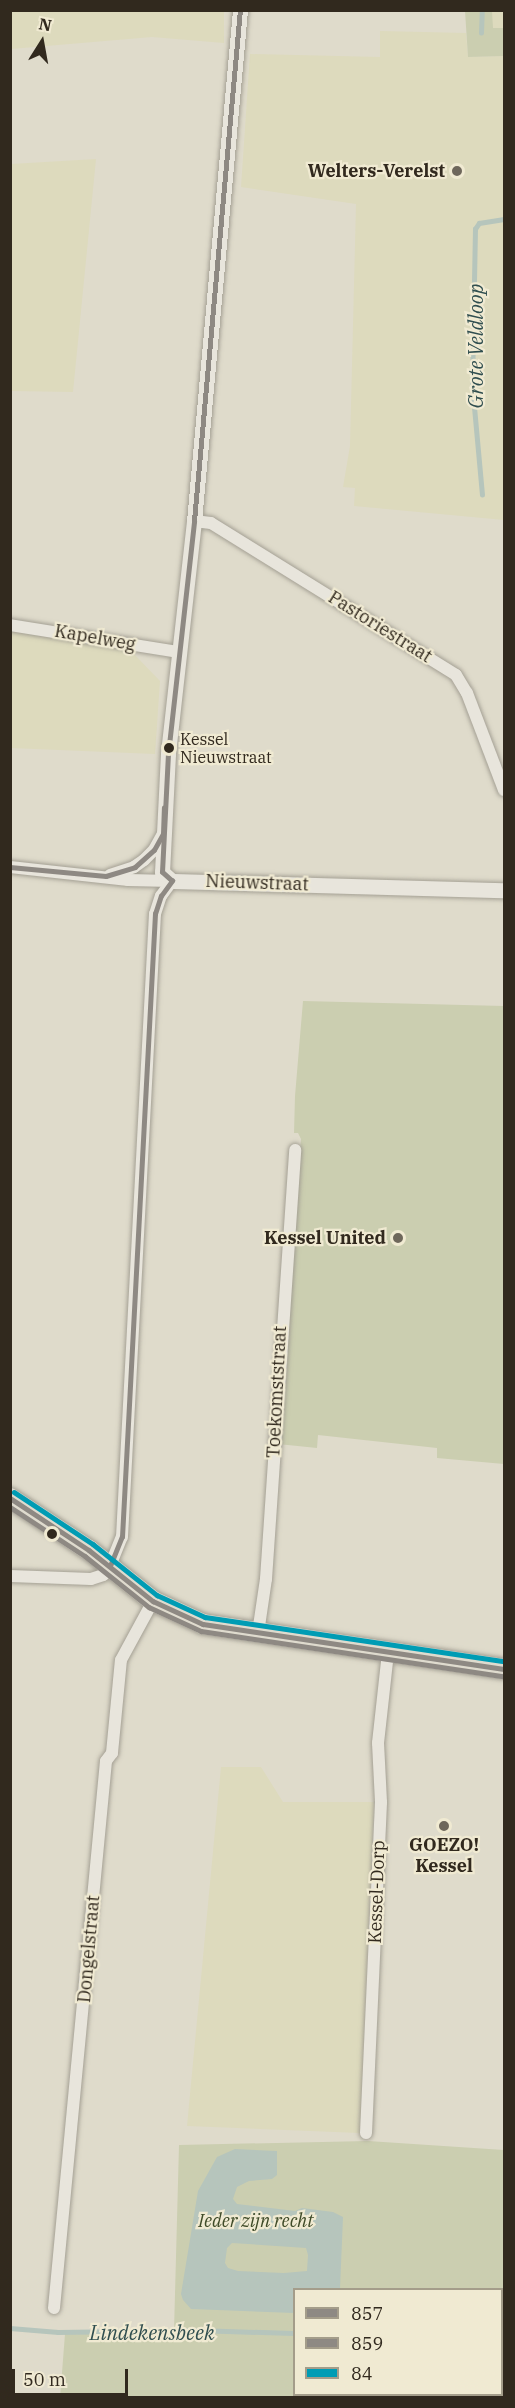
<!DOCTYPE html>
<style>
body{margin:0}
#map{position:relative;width:515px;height:2408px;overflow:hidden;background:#dfdbcb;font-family:"IBM Plex Serif",serif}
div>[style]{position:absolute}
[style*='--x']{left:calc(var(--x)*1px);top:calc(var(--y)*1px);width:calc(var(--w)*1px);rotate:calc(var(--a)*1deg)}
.farmland>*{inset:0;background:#dddabd;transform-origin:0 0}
.green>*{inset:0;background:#cbceb0}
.water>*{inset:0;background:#b6c5bc}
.stream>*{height:4.5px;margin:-2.25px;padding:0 2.25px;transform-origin:2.25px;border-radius:2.25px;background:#b6c5bc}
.roads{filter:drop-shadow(0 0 2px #a4a094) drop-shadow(0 0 2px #a4a094)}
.minor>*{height:12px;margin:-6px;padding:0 6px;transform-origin:6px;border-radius:6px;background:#e8e5dc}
.tertiary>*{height:15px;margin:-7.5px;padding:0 7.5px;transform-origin:7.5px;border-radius:7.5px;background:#e8e5dc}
.primary>*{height:20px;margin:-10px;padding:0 10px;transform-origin:10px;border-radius:10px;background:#dfdbce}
.bus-1>*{height:4.5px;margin:-2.25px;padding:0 2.25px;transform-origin:2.25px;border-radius:2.25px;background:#8e8983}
.bus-2>*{height:4.5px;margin:-2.25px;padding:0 2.25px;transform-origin:2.25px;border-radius:2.25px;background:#8e8983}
.bus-3>*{height:4.5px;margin:-2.25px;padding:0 2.25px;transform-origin:2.25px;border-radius:2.25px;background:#009cb4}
.dots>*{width:16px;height:16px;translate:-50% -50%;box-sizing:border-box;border:3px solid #f0ead2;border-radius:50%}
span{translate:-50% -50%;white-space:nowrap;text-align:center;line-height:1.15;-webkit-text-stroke:4.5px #f0ead2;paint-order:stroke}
.bus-label{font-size:16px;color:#31291e}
.left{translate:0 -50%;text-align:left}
.poi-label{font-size:18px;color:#31291e;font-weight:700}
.right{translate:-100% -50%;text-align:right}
.street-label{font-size:18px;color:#31291e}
.park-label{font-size:18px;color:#3f4b28;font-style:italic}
.water-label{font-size:20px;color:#304e4f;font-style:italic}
.frame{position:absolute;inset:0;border:12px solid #31291e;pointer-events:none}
.legend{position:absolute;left:293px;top:2288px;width:210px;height:108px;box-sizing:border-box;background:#f0ead2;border:2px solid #a49d8a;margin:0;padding:8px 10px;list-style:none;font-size:18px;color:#31291e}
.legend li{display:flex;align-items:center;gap:12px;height:30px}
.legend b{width:30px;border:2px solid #a49d8a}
.north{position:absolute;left:12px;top:12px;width:60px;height:60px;-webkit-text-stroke:4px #f0ead2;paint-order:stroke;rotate:11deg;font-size:16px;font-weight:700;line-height:24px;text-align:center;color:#31291e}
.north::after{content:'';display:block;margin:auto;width:21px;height:27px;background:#31291e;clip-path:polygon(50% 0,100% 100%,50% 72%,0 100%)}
.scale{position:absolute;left:12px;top:2369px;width:116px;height:27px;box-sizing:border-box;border:3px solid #31291e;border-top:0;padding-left:8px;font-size:18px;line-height:21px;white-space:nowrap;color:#31291e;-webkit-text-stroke:4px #f0ead2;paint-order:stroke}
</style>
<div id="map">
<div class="farmland">
<i style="clip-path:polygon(11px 10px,224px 11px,224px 43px,152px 37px,11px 49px)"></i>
<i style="left:492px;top:11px;width:12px;height:17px"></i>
<i style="clip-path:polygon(380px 31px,466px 33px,468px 57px,504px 56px,504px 520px,354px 506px,355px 488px,343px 487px,350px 446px,356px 204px,241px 187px,250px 54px,380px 57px)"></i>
<i style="clip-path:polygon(96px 159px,73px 392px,11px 391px,11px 164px)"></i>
<i style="clip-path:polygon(10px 630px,61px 636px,131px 651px,160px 681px,155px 754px,11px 748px)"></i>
<i style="clip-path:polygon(221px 1767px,261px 1767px,283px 1802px,374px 1802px,360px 2133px,187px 2126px)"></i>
<i style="clip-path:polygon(502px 2387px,504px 2387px,504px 2397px,464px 2397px,453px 2395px,502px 2394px)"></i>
<i style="clip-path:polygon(351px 2394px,429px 2395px,429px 2398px,351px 2398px)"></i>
</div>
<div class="green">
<i style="clip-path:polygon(465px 11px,492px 11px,493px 28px,504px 28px,504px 56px,468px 57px)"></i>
<i style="clip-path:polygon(303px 1001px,504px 1006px,504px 1464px,437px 1458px,437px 1448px,318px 1435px,317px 1448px,278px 1444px,301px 1139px,298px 1133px,294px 1133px,295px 1096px)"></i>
<i style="clip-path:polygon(368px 2141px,504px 2150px,504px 2387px,502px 2387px,502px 2290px,294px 2290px,294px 2394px,351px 2395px,351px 2397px,60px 2398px,65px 2334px,174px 2331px,179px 2145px)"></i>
</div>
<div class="water">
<i style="clip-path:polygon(evenodd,235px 2149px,277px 2151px,277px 2175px,272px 2179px,249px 2181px,237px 2187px,233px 2199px,237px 2204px,295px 2211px,302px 2208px,333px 2212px,343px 2217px,340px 2289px,294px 2290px,294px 2313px,191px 2309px,183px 2300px,181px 2294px,198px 2191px,217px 2157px,235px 2149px,232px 2243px,306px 2248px,308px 2255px,307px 2271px,284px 2273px,238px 2271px,228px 2268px,225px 2263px,227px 2248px,232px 2243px)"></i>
</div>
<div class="stream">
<i style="--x:481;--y:33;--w:23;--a:-88"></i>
<i style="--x:482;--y:495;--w:110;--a:-95.2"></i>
<i style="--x:472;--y:385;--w:156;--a:-88.9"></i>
<i style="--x:475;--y:229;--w:7;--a:-56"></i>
<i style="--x:479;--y:223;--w:25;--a:-9"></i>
<i style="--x:10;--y:2328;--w:48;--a:4.8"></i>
<i style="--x:58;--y:2332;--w:138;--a:-0.8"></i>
<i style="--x:196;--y:2330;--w:98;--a:1.8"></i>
<i style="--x:502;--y:2381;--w:2;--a:0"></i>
</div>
<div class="roads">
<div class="minor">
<i style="--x:194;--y:521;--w:17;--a:7"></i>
<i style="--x:211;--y:523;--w:288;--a:31.8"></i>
<i style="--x:456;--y:675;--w:21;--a:59"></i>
<i style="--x:467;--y:693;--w:104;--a:69.1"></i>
<i style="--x:10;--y:625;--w:170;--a:9.1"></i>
<i style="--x:10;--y:867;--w:119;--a:6.3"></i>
<i style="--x:128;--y:880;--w:44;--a:1.3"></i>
<i style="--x:110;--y:875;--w:25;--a:-18"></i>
<i style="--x:134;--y:867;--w:12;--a:-35"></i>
<i style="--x:144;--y:860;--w:14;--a:-45"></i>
<i style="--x:154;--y:850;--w:18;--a:-61"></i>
<i style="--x:10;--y:1576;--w:81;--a:2.1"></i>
<i style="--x:91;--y:1579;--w:13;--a:-18"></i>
<i style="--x:103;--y:1575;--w:11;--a:-52"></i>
<i style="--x:110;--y:1566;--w:31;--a:-68"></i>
<i style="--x:122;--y:1537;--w:624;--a:-86.97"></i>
<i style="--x:155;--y:914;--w:19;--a:-72"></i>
<i style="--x:161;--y:896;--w:19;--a:-54"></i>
<i style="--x:258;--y:1633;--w:55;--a:-81.6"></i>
<i style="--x:266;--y:1579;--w:430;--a:-86.1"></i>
<i style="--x:366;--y:2133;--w:331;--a:-87.4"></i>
<i style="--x:381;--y:1802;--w:59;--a:-92.9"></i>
<i style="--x:378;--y:1743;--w:92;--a:-83.7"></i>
<i style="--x:54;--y:2308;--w:549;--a:-84.57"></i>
<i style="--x:106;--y:1761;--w:10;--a:-53"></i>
<i style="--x:112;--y:1753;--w:93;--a:-84.5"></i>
<i style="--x:121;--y:1660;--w:67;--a:-61.5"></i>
</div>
<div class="tertiary">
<i style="--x:240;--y:10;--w:513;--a:95.14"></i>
<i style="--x:194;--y:521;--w:234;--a:96.4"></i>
<i style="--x:168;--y:754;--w:118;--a:92.9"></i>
<i style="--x:162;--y:872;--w:13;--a:42"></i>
<i style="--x:172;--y:881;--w:332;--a:1.6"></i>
</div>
<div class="primary">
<i style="--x:10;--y:1498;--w:95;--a:33.4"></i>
<i style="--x:89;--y:1550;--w:82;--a:38.6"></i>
<i style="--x:153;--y:1601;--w:55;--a:24.7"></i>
<i style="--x:203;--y:1624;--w:304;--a:8.5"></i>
</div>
</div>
<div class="bus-1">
<i style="--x:10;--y:867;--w:96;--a:5.4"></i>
<i style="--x:106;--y:876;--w:30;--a:-17"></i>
<i style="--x:135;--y:867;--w:25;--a:-42"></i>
<i style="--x:154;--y:850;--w:18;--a:-61"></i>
<i style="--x:163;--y:834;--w:26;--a:-88"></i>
<i style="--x:10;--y:1498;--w:95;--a:33.4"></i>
<i style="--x:89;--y:1550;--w:82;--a:38.6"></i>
<i style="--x:153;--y:1601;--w:55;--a:24.7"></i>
<i style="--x:203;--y:1624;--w:304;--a:8.5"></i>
<i style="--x:110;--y:1566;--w:31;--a:-68"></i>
<i style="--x:122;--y:1537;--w:624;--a:-86.97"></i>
<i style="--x:155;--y:914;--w:19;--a:-72"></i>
<i style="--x:161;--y:896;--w:19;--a:-54"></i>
<i style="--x:172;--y:881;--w:13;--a:-138"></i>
<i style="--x:162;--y:872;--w:118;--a:-87.1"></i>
<i style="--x:168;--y:754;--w:234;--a:-83.6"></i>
<i style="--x:194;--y:521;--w:513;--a:-84.86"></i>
</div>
<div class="bus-2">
<i style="--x:10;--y:1507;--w:90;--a:33.2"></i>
<i style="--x:85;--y:1556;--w:82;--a:38.6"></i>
<i style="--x:149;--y:1607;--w:57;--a:24.8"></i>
<i style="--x:201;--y:1631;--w:305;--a:8.5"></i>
</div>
<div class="bus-3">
<i style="--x:14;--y:1492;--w:95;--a:33.4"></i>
<i style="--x:93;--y:1544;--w:82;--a:38.6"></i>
<i style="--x:157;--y:1595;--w:53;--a:24.6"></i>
<i style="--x:205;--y:1617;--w:302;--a:8.4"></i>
</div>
<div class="dots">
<i style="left:457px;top:171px;background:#6e675b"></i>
<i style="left:169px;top:748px;background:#31291e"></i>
<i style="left:398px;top:1238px;background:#6e675b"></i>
<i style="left:52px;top:1534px;background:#31291e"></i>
<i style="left:444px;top:1826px;background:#6e675b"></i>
</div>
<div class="bus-label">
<span class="left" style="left:180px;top:748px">Kessel<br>Nieuwstraat</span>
</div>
<div class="poi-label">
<span class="right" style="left:445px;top:171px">Welters-Verelst</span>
<span class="right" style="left:386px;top:1238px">Kessel United</span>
<span style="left:444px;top:1856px">GOEZO!<br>Kessel</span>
</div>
<div class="street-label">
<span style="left:380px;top:627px;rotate:32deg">Pastoriestraat</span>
<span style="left:95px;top:638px;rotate:10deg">Kapelweg</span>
<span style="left:257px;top:883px;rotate:2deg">Nieuwstraat</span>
<span style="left:277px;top:1392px;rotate:-87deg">Toekomststraat</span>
<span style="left:377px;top:1892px;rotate:-88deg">Kessel-Dorp</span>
<span style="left:89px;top:1949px;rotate:-85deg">Dongelstraat</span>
</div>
<div class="park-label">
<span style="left:256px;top:2221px">Ieder zijn recht</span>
</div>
<div class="water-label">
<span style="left:475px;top:346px;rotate:-90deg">Grote Veldloop</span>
<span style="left:152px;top:2332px">Lindekensbeek</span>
</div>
<div class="frame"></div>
<ul class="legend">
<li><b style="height:8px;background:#8e8983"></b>857</li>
<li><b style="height:8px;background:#8e8983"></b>859</li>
<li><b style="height:8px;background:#009cb4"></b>84</li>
</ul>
<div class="north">N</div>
<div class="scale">50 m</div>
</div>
